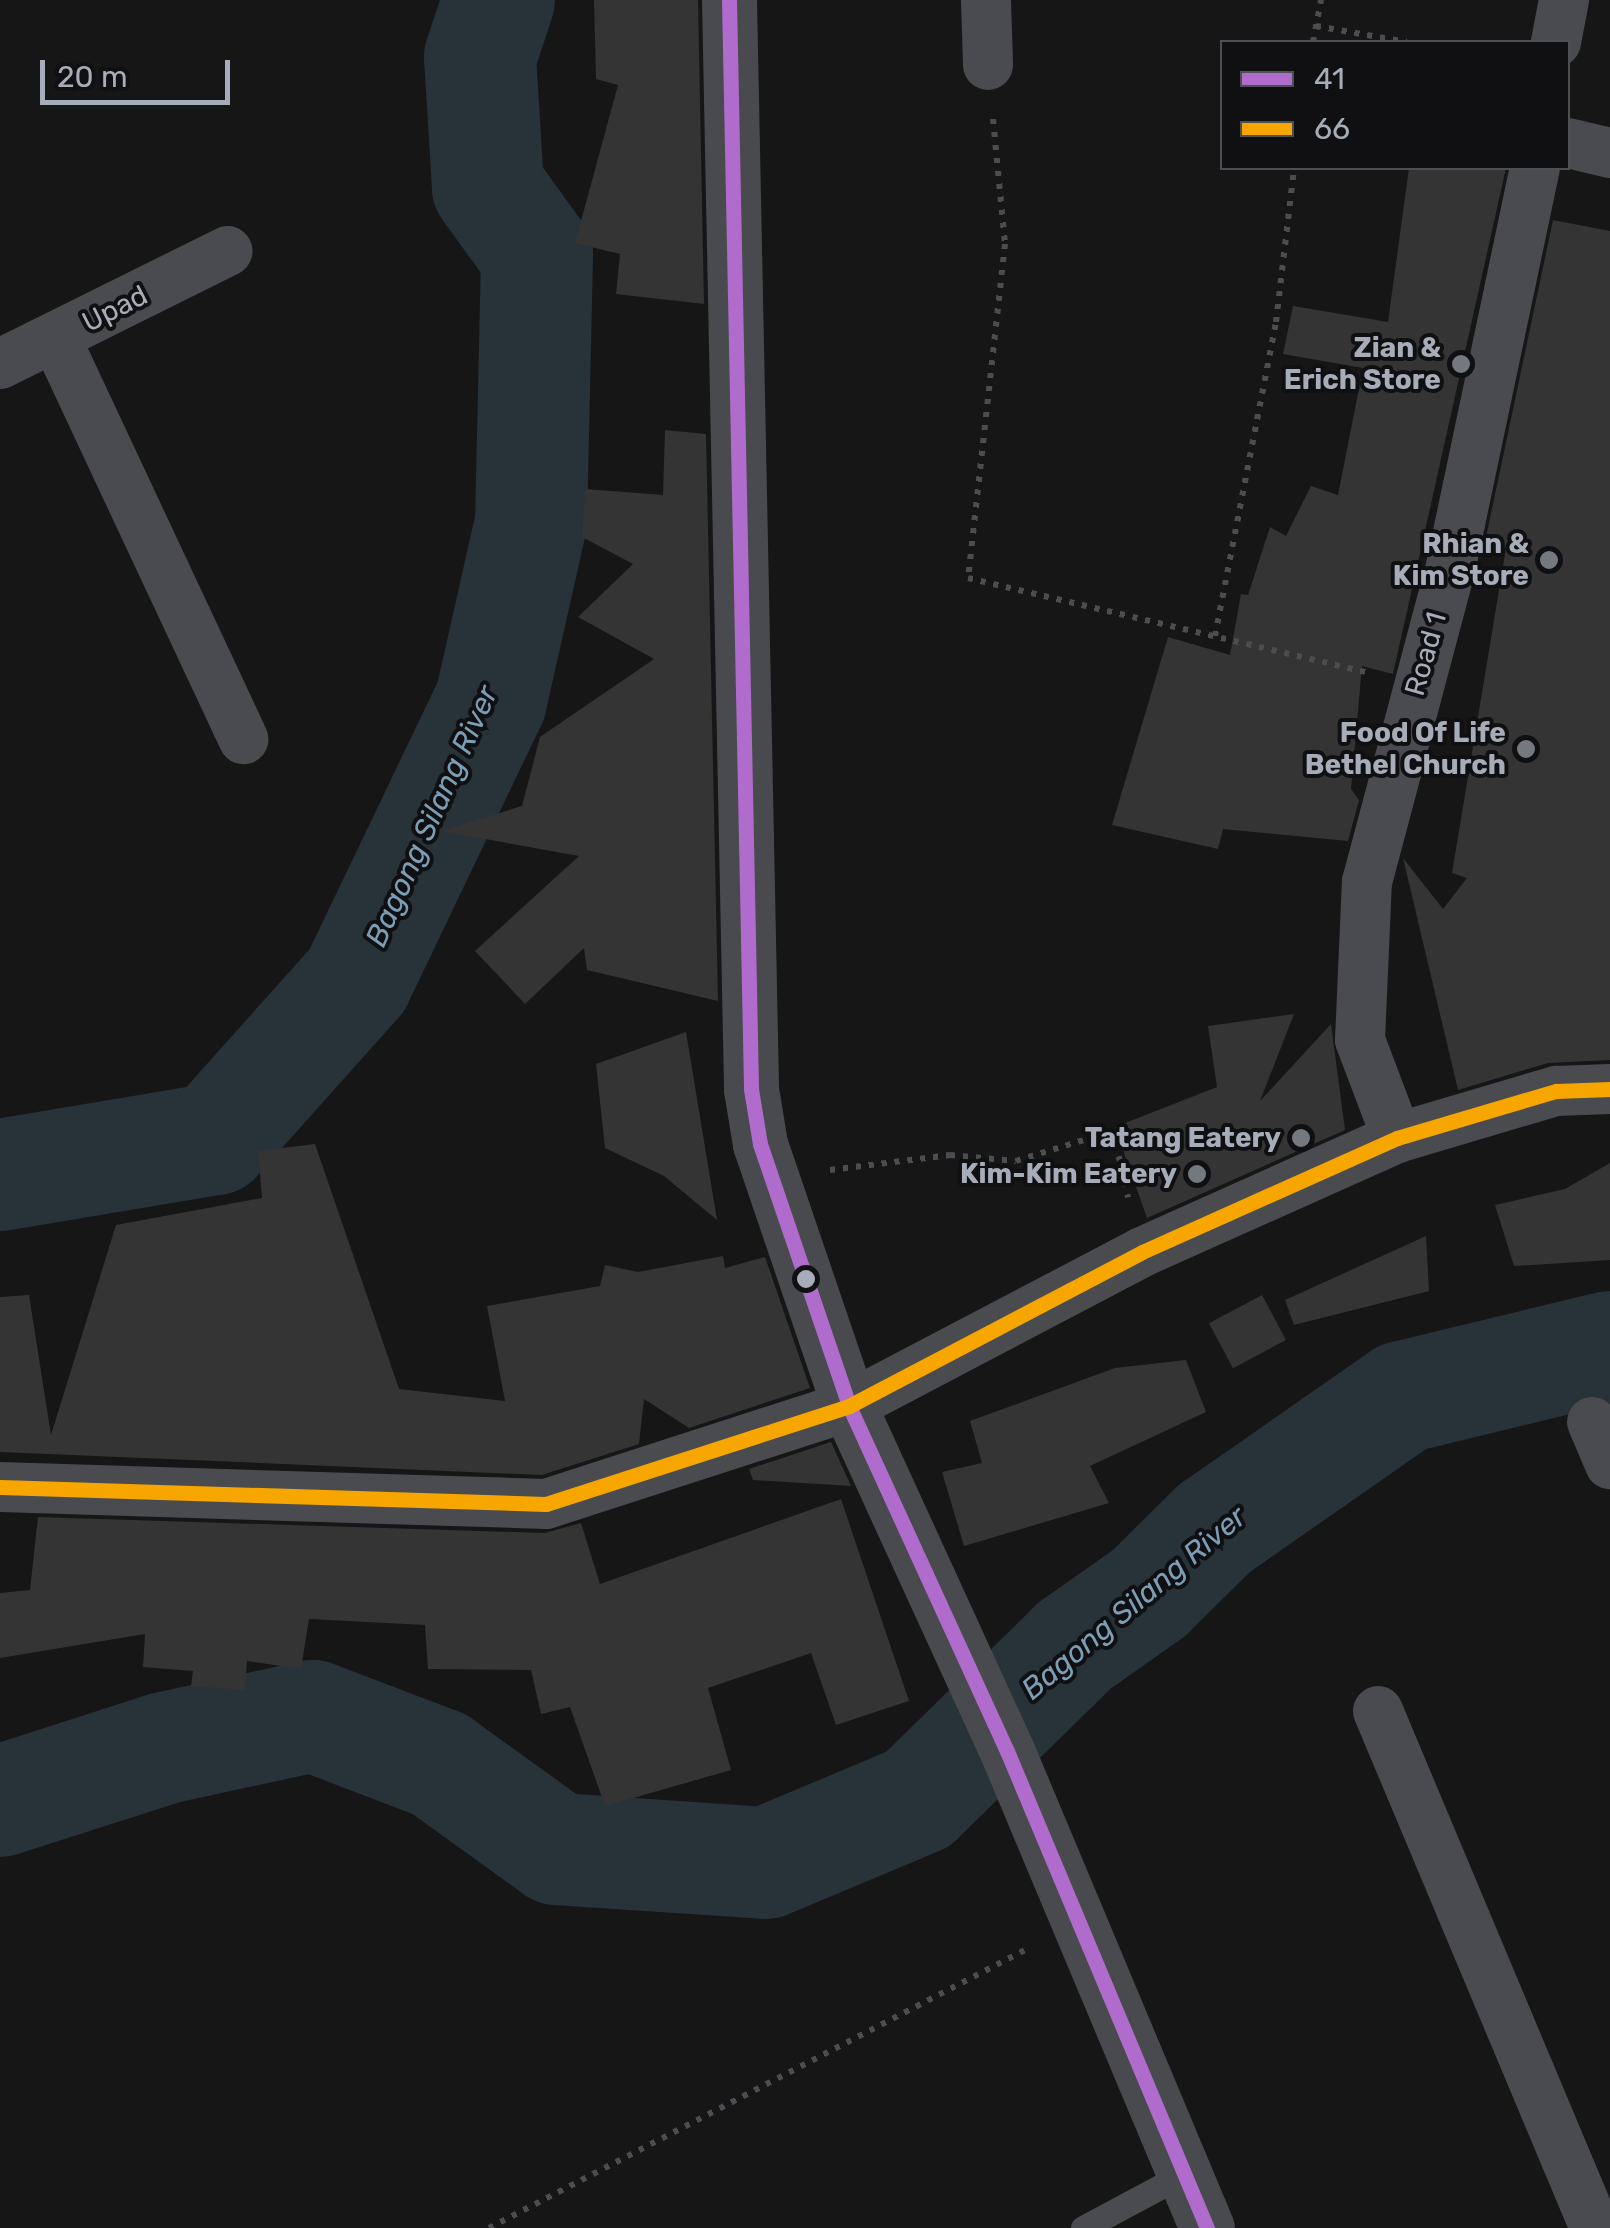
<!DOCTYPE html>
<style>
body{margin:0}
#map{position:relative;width:1610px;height:2228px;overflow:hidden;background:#161616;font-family:Rubik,sans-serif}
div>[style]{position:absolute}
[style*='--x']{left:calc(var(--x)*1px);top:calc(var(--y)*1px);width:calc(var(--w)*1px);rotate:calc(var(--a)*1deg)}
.river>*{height:112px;margin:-56px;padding:0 56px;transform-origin:56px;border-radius:56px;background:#283239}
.building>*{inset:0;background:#343435;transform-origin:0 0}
.path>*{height:6px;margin-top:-3px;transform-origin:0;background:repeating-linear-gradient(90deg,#4c4d51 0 5px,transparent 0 13px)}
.lane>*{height:25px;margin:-12.5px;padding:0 12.5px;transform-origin:12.5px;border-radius:12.5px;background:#4a4b4f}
.street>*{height:50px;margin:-25px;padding:0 25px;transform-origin:25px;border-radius:25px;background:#4a4b4f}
.secondary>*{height:55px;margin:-27.5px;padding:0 27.5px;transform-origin:27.5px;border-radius:27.5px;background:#484a4e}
.bus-1>*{height:15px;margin:-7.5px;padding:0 7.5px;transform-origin:7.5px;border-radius:7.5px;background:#b06ccc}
.bus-2>*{height:15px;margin:-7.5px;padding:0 7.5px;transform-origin:7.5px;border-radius:7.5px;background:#f7a600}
.dots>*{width:28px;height:28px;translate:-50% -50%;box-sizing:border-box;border:5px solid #101012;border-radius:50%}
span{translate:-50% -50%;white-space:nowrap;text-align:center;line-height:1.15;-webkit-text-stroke:8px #101012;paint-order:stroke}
.street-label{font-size:28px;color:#a6adb8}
.poi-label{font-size:28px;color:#a6adb8;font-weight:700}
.right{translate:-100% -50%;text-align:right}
.water-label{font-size:30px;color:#7b9db5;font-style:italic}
.legend{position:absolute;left:1220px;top:40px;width:350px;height:130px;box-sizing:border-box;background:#101012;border:2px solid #4c4f54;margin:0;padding:12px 18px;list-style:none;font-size:30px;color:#a6adb8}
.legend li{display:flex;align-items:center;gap:20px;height:50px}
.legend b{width:50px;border:2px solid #4c4f54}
.scale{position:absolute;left:40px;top:60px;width:190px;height:45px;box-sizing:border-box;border:5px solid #a6adb8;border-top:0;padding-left:12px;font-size:30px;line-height:35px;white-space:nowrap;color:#a6adb8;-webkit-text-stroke:8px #101012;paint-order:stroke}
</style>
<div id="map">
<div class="river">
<i style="--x:0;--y:1175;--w:218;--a:-9.5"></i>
<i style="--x:215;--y:1139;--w:213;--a:-48.2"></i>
<i style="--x:357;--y:980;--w:310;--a:-64.4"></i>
<i style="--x:491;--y:700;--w:182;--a:-77.3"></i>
<i style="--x:531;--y:522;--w:267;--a:-88.7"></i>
<i style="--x:537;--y:255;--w:84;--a:-125.8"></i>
<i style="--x:488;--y:187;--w:130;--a:-93.5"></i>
<i style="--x:480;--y:57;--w:60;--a:-71.6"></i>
<i style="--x:0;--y:1801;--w:173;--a:-17.8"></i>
<i style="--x:165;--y:1748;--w:151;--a:-12.2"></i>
<i style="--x:313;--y:1716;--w:135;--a:20.9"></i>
<i style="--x:439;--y:1764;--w:145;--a:35.8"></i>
<i style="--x:557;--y:1849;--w:209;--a:3.8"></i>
<i style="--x:766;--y:1863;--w:165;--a:-22.8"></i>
<i style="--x:918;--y:1799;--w:219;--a:-44.4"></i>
<i style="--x:1074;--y:1646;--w:92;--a:-35.2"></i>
<i style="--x:1149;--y:1593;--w:93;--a:-44.6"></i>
<i style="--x:1215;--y:1528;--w:229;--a:-34.9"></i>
<i style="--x:1403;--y:1397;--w:213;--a:-13.6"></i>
</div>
<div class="building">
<i style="clip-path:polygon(594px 0,698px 0,704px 304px,616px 294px,620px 254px,575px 243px,618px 85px,596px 79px)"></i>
<i style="clip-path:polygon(1409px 168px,1506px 168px,1393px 674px,1362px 666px,1351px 789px,1359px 800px,1348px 841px,1223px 829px,1218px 849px,1112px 825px,1168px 637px,1230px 655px,1241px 594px,1248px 595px,1270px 527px,1286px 536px,1311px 486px,1338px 495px,1363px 368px,1283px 354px,1293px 306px,1388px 322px)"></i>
<i style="clip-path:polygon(1553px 220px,1610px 231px,1610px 1060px,1548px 1063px,1458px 1090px,1403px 858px,1443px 909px,1467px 878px,1452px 873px,1506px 548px,1485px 542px)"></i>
<i style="clip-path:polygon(665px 430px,706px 434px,718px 1001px,587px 970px,584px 948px,525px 1004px,475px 951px,579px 856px,441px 831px,522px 806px,540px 737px,654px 659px,578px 617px,633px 564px,582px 537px,585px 489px,663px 495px)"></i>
<i style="clip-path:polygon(1294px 1014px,1260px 1101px,1331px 1024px,1345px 1130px,1147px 1218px,1115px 1127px,1217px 1087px,1208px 1026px)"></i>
<i style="clip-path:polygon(686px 1032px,717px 1220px,664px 1176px,605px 1148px,596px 1064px)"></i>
<i style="clip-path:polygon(315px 1144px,399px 1389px,505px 1401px,487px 1306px,600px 1286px,605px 1265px,638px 1272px,723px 1256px,725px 1268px,765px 1257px,810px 1388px,689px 1428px,644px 1399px,639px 1444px,542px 1475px,0 1452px,0 1297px,29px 1295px,51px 1435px,116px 1225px,262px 1198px,258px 1151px)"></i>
<i style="clip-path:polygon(1610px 1163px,1610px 1260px,1514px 1266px,1495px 1205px,1565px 1189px)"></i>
<i style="clip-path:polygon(1426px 1236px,1429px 1291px,1294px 1325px,1285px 1300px)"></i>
<i style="left:1262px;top:1295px;width:51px;height:60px;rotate:62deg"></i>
<i style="clip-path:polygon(1186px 1360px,1206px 1412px,1090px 1466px,1109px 1503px,964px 1546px,942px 1472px,982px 1463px,970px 1421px,1115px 1368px)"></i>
<i style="clip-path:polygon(831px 1442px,851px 1486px,753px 1480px,749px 1469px)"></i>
<i style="clip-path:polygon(841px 1499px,909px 1701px,836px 1725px,811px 1653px,708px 1688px,731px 1770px,605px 1806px,570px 1707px,541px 1714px,531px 1670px,428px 1669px,425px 1625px,309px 1619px,301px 1669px,247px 1661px,245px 1690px,191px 1686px,193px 1671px,143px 1667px,145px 1634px,0 1658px,0 1593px,30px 1590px,38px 1517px,545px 1533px,581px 1523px,600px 1584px)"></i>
</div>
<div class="path">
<i style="--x:1316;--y:26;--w:92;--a:10"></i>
<i style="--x:1313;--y:42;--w:43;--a:-79.2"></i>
<i style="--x:993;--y:119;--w:126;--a:84.5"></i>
<i style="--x:1005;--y:244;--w:336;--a:96.3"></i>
<i style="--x:968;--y:578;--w:410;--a:13.3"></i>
<i style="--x:1215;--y:636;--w:320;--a:-79"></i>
<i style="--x:1276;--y:322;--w:155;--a:-83.3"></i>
<i style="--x:830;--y:1170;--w:121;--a:-7.1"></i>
<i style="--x:950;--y:1155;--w:66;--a:5.2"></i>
<i style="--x:1016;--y:1161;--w:102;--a:-17.2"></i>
<i style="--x:1113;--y:1131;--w:68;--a:77.2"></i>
<i style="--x:489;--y:2228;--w:604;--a:-27.41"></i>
</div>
<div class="lane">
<i style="--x:1083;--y:2228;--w:115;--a:-28.1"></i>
</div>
<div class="street">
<i style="--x:986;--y:0;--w:65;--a:88.2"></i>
<i style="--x:1556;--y:42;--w:43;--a:-79.2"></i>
<i style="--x:1568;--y:143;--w:43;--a:13.4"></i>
<i style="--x:56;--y:339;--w:442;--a:64.9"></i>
<i style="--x:0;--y:364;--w:254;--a:-26.4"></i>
<i style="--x:1397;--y:1138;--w:105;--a:-110.7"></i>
<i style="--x:1360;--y:1040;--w:158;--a:-87.5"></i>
<i style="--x:1367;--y:882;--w:327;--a:-75.1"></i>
<i style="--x:1451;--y:566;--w:407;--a:-78.1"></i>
<i style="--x:1592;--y:1422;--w:46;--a:66.8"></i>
<i style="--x:0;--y:1487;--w:546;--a:1.78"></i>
<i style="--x:546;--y:1504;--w:318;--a:-17.9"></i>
<i style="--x:849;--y:1406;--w:331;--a:-27.7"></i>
<i style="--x:1142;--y:1252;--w:279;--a:-24.1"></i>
<i style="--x:1397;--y:1138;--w:166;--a:-16.5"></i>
<i style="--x:1556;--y:1091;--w:54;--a:-2.1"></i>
<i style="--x:1378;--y:1711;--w:561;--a:67.23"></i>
</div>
<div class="secondary">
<i style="--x:729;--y:0;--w:1089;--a:88.84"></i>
<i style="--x:751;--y:1089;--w:56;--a:80.7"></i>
<i style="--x:760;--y:1144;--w:277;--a:71.2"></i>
<i style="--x:849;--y:1406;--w:379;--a:65.4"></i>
<i style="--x:1007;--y:1751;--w:517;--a:67.25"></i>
</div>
<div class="bus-1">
<i style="--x:729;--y:0;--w:1089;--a:88.84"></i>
<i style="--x:751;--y:1089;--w:56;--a:80.7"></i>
<i style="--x:760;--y:1144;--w:277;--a:71.2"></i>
<i style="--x:849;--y:1406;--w:379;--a:65.4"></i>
<i style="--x:1007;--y:1751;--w:517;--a:67.25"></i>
</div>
<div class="bus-2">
<i style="--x:0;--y:1487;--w:546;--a:1.78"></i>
<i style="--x:546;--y:1504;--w:318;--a:-17.9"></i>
<i style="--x:849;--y:1406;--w:331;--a:-27.7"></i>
<i style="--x:1142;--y:1252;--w:279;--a:-24.1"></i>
<i style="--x:1397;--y:1138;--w:166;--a:-16.5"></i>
<i style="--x:1556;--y:1091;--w:54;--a:-2.1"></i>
</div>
<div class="dots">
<i style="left:1461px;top:364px;background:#74787f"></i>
<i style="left:1549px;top:560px;background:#74787f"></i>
<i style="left:1526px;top:749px;background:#74787f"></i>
<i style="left:1301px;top:1138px;background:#74787f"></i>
<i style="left:1197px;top:1174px;background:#74787f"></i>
<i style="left:806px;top:1279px;background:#a6adb8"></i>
</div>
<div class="street-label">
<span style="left:115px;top:309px;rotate:-27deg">Upad</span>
<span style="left:1426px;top:654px;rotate:-74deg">Road 1</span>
</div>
<div class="poi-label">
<span class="right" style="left:1441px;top:364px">Zian &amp;<br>Erich Store</span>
<span class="right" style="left:1529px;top:560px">Rhian &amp;<br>Kim Store</span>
<span class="right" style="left:1506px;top:749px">Food Of Life<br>Bethel Church</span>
<span class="right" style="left:1281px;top:1138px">Tatang Eatery</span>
<span class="right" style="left:1177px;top:1174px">Kim-Kim Eatery</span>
</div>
<div class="water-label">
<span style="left:432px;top:816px;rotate:-66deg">Bagong Silang River</span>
<span style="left:1134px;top:1603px;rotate:-40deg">Bagong Silang River</span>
</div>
<ul class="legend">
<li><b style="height:12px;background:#b06ccc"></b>41</li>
<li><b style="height:12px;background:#f7a600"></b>66</li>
</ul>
<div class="scale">20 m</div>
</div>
